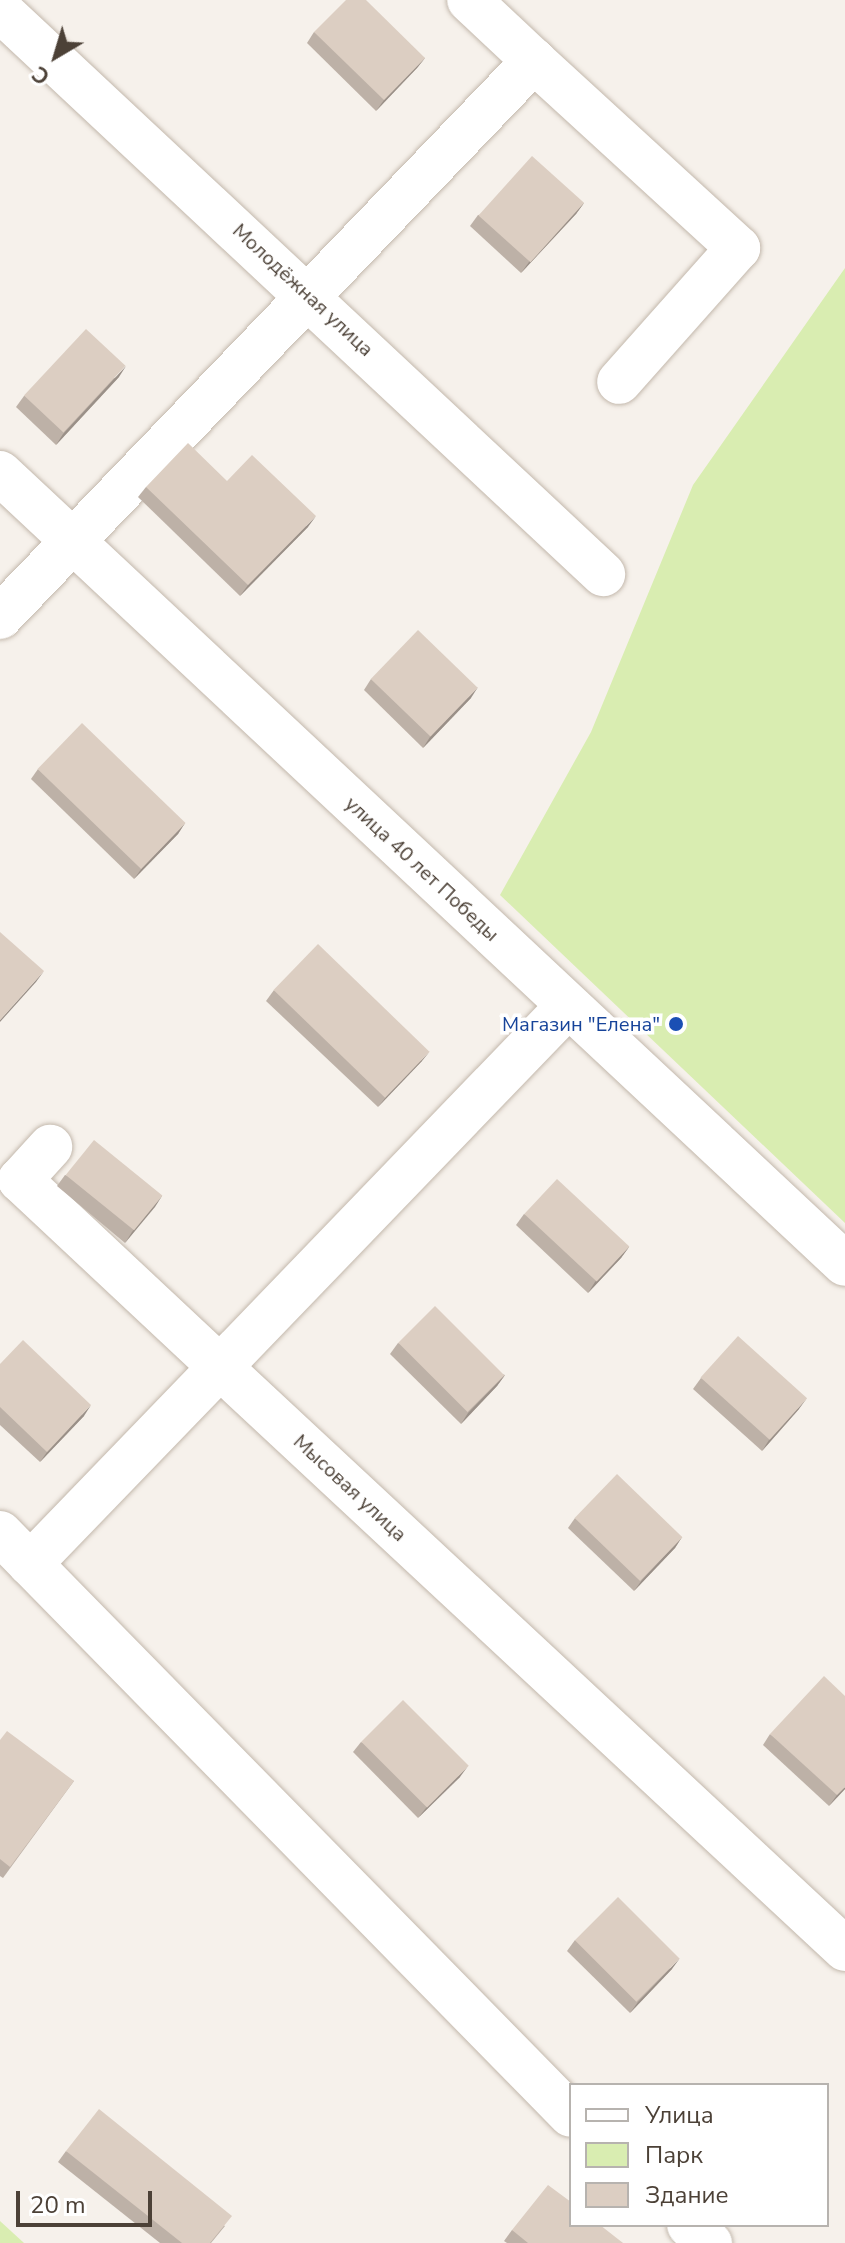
<!DOCTYPE html>
<meta charset="utf-8">
<style>
body{margin:0}
#map{position:relative;width:845px;height:2243px;overflow:hidden;background:#f6f1eb;font-family:"Nunito Sans",sans-serif}
div>[style]{position:absolute}
[style*='--x']{left:calc(var(--x)*1px);top:calc(var(--y)*1px);width:calc(var(--w)*1px);rotate:calc(var(--a)*1deg)}
.green>*{inset:0;background:#d9edb1}
.roads{filter:drop-shadow(0 0 2px #c3b8ac) drop-shadow(0 0 2px #c3b8ac)}
.minor>*{height:44px;margin:-22px;padding:0 22px;transform-origin:22px;border-radius:22px;background:#fff}
.wall>*{inset:0;background:#bdb1a7}
.shaded-wall>*{inset:0;background:#9a9088}
.building>*{inset:0;background:#dccec2;transform-origin:0 0}
.dots>*{width:22px;height:22px;translate:-50% -50%;box-sizing:border-box;border:4px solid #fff;border-radius:50%}
span{translate:-50% -50%;white-space:nowrap;text-align:center;line-height:1.15;-webkit-text-stroke:7px #fff;paint-order:stroke}
.street-label{font-size:20px;color:#4c4137}
.transit-label{font-size:20px;color:#164399}
.right{translate:-100% -50%;text-align:right}
.legend{position:absolute;left:569px;top:2083px;width:260px;height:144px;box-sizing:border-box;background:#fff;border:2px solid #b7b3af;margin:0;padding:10px 14px;list-style:none;font-size:24px;color:#4c4137}
.legend li{display:flex;align-items:center;gap:16px;height:40px}
.legend b{width:40px;border:2px solid #b7b3af}
.north{position:absolute;left:16px;top:16px;width:80px;height:80px;-webkit-text-stroke:6px #fff;paint-order:stroke;rotate:218deg;font-size:22px;font-weight:700;line-height:32px;text-align:center;color:#4c4137}
.north::after{content:'';display:block;margin:auto;width:28px;height:36px;background:#4c4137;clip-path:polygon(50% 0,100% 100%,50% 72%,0 100%)}
.scale{position:absolute;left:16px;top:2191px;width:136px;height:36px;box-sizing:border-box;border:4px solid #4c4137;border-top:0;padding-left:10px;font-size:24px;line-height:28px;white-space:nowrap;color:#4c4137;-webkit-text-stroke:6px #fff;paint-order:stroke}
</style>
<div id="map">
<div class="green">
<i style="clip-path:polygon(845px 268px,845px 1223px,500px 895px,591px 732px,693px 485px)"></i>
<i style="clip-path:polygon(0 2221px,24px 2243px,0 2243px)"></i>
</div>
<div class="roads">
<div class="minor">
<i style="--x:0;--y:10;--w:826;--a:43.09"></i>
<i style="--x:534;--y:61;--w:277;--a:42.5"></i>
<i style="--x:738;--y:248;--w:179;--a:131.6"></i>
<i style="--x:0;--y:473;--w:1157;--a:43.11"></i>
<i style="--x:0;--y:617;--w:771;--a:-46.16"></i>
<i style="--x:534;--y:61;--w:89;--a:-136.8"></i>
<i style="--x:567;--y:1007;--w:500;--a:133.95"></i>
<i style="--x:220;--y:1367;--w:854;--a:42.96"></i>
<i style="--x:0;--y:1533;--w:815;--a:45.55"></i>
<i style="--x:30;--y:1564;--w:274;--a:-46"></i>
<i style="--x:220;--y:1367;--w:274;--a:-136.9"></i>
<i style="--x:20;--y:1180;--w:45;--a:-47.7"></i>
<i style="--x:689;--y:2225;--w:28;--a:41"></i>
</div>
</div>
<div class="wall">
<i style="clip-path:polygon(314px 32px,425px 58px,417px 68px,376px 111px,307px 43px)"></i>
<i style="clip-path:polygon(584px 203px,576px 214px,521px 273px,470px 226px,478px 215px)"></i>
<i style="clip-path:polygon(119px 377px,56px 445px,16px 407px,24px 396px)"></i>
<i style="clip-path:polygon(227px 481px,308px 527px,240px 596px,138px 497px,146px 487px)"></i>
<i style="clip-path:polygon(371px 679px,471px 698px,423px 748px,364px 690px)"></i>
<i style="clip-path:polygon(38px 769px,185px 823px,178px 834px,134px 879px,31px 779px)"></i>
<i style="clip-path:polygon(274px 990px,422px 1061px,378px 1107px,266px 1001px)"></i>
<i style="clip-path:polygon(65px 1175px,162px 1196px,125px 1243px,57px 1186px)"></i>
<i style="clip-path:polygon(524px 1214px,629px 1247px,621px 1258px,588px 1293px,516px 1225px)"></i>
<i style="clip-path:polygon(398px 1343px,505px 1375px,497px 1386px,461px 1424px,390px 1354px)"></i>
<i style="clip-path:polygon(0 1364px,84px 1416px,40px 1462px,0 1425px)"></i>
<i style="clip-path:polygon(701px 1378px,799px 1409px,762px 1451px,693px 1389px)"></i>
<i style="clip-path:polygon(575px 1518px,682px 1537px,675px 1548px,634px 1591px,568px 1528px)"></i>
<i style="clip-path:polygon(770px 1734px,845px 1789px,829px 1806px,763px 1745px)"></i>
<i style="clip-path:polygon(0 1740px,74px 1781px,3px 1878px,0 1876px)"></i>
<i style="clip-path:polygon(361px 1742px,460px 1777px,418px 1818px,353px 1752px)"></i>
<i style="clip-path:polygon(575px 1940px,672px 1969px,630px 2013px,567px 1951px)"></i>
<i style="clip-path:polygon(66px 2151px,225px 2226px,211px 2243px,160px 2243px,58px 2162px)"></i>
<i style="clip-path:polygon(512px 2230px,623px 2243px,507px 2243px,504px 2241px)"></i>
</div>
<div class="shaded-wall">
<i style="clip-path:polygon(425px 58px,417px 68px,376px 111px,384px 100px)"></i>
<i style="clip-path:polygon(584px 203px,576px 214px,521px 273px,529px 262px)"></i>
<i style="clip-path:polygon(126px 366px,119px 377px,56px 445px,63px 434px)"></i>
<i style="clip-path:polygon(316px 516px,308px 527px,240px 596px,248px 585px)"></i>
<i style="clip-path:polygon(478px 687px,471px 698px,423px 748px,430px 737px)"></i>
<i style="clip-path:polygon(185px 823px,178px 834px,134px 879px,142px 868px)"></i>
<i style="clip-path:polygon(44px 971px,36px 982px,0 1022px,0 1020px)"></i>
<i style="clip-path:polygon(430px 1051px,422px 1061px,378px 1107px,386px 1097px)"></i>
<i style="clip-path:polygon(162px 1196px,155px 1207px,125px 1243px,132px 1232px)"></i>
<i style="clip-path:polygon(629px 1247px,621px 1258px,588px 1293px,595px 1282px)"></i>
<i style="clip-path:polygon(505px 1375px,497px 1386px,461px 1424px,468px 1413px)"></i>
<i style="clip-path:polygon(807px 1398px,799px 1409px,762px 1451px,769px 1440px)"></i>
<i style="clip-path:polygon(91px 1405px,84px 1416px,40px 1462px,47px 1452px)"></i>
<i style="clip-path:polygon(682px 1537px,675px 1548px,634px 1591px,642px 1580px)"></i>
<i style="clip-path:polygon(468px 1766px,460px 1777px,418px 1818px,426px 1808px)"></i>
<i style="clip-path:polygon(845px 1787px,845px 1789px,829px 1806px,837px 1795px)"></i>
<i style="clip-path:polygon(680px 1958px,672px 1969px,630px 2013px,638px 2002px)"></i>
</div>
<div class="building">
<i style="clip-path:polygon(346px 0,366px 0,425px 58px,384px 100px,314px 32px)"></i>
<i style="left:532px;top:156px;width:70px;height:80px;rotate:42deg"></i>
<i style="left:86px;top:329px;width:54px;height:91px;rotate:43deg"></i>
<i style="clip-path:polygon(188px 443px,227px 481px,252px 455px,316px 516px,248px 585px,146px 487px)"></i>
<i style="left:418px;top:630px;width:83px;height:68px;rotate:44deg"></i>
<i style="left:82px;top:723px;width:144px;height:64px;rotate:44deg"></i>
<i style="clip-path:polygon(0 932px,44px 971px,0 1020px)"></i>
<i style="left:318px;top:944px;width:155px;height:64px;rotate:44deg"></i>
<i style="left:94px;top:1140px;width:88px;height:45px;rotate:39deg"></i>
<i style="left:557px;top:1179px;width:99px;height:48px;rotate:43deg"></i>
<i style="left:435px;top:1306px;width:98px;height:52px;rotate:45deg"></i>
<i style="left:738px;top:1336px;width:93px;height:56px;rotate:42deg"></i>
<i style="clip-path:polygon(23px 1340px,91px 1405px,47px 1452px,0 1407px,0 1364px)"></i>
<i style="left:617px;top:1474px;width:91px;height:61px;rotate:44deg"></i>
<i style="clip-path:polygon(824px 1676px,845px 1696px,845px 1787px,837px 1795px,770px 1734px)"></i>
<i style="left:403px;top:1700px;width:93px;height:59px;rotate:45deg"></i>
<i style="clip-path:polygon(7px 1731px,74px 1781px,10px 1867px,0 1859px,0 1740px)"></i>
<i style="left:618px;top:1897px;width:87px;height:61px;rotate:45deg"></i>
<i style="clip-path:polygon(99px 2109px,232px 2216px,210px 2243px,182px 2243px,66px 2151px)"></i>
<i style="clip-path:polygon(548px 2185px,571px 2202px,571px 2225px,600px 2225px,623px 2243px,528px 2243px,512px 2230px)"></i>
</div>
<div class="dots">
<i style="left:676px;top:1024px;background:#1a4fb4"></i>
</div>
<div class="street-label">
<span style="left:303px;top:290px;rotate:43deg">Молодёжная улица</span>
<span style="left:422px;top:869px;rotate:43deg">улица 40 лет Победы</span>
<span style="left:350px;top:1488px;rotate:43deg">Мысовая улица</span>
</div>
<div class="transit-label">
<span class="right" style="left:660px;top:1024px">Магазин "Елена"</span>
</div>
<ul class="legend">
<li><b style="height:10px;background:#fff"></b>Улица</li>
<li><b style="height:22px;background:#d9edb1"></b>Парк</li>
<li><b style="height:22px;background:#dccec2"></b>Здание</li>
</ul>
<div class="north">С</div>
<div class="scale">20 m</div>
</div>
